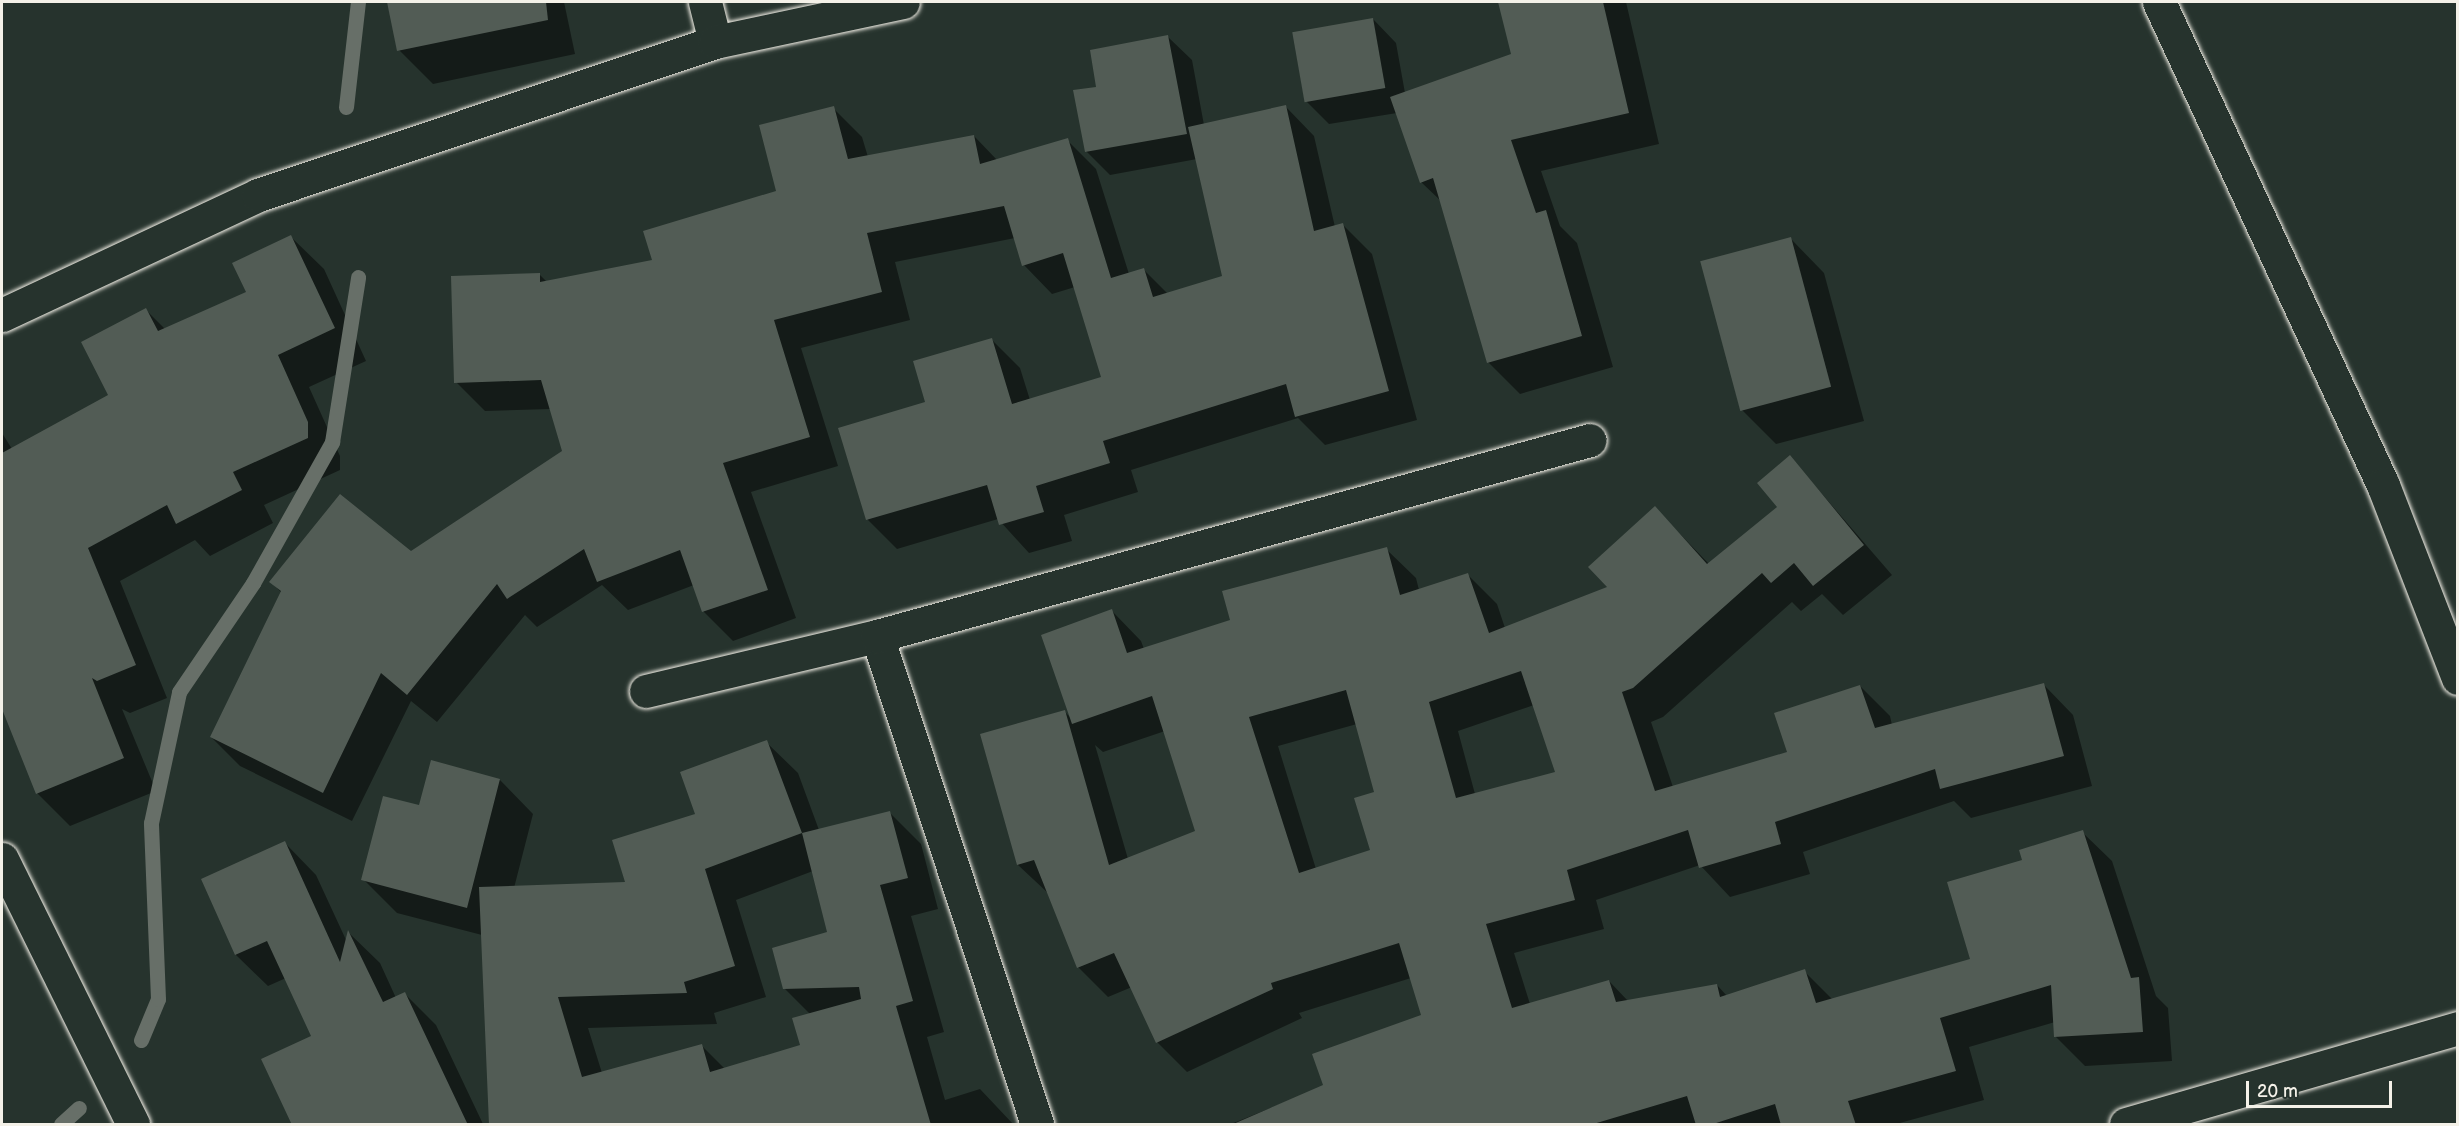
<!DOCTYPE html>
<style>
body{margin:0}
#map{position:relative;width:2459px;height:1126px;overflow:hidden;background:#26332d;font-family:"Balsamiq Sans",sans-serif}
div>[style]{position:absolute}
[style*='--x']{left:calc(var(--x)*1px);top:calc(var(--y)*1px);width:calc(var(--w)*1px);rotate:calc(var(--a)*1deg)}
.shadow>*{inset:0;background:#0007}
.stream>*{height:15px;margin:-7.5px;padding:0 7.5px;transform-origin:7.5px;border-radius:7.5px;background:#676f68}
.building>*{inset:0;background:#525c55;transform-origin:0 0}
.roads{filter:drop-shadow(0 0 2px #f4f1e8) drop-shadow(0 0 2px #f4f1e8)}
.minor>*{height:33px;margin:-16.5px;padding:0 16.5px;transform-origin:16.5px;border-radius:16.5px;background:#26332d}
span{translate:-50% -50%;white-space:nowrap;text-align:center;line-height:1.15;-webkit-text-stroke:4.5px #26332d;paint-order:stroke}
.frame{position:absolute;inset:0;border:3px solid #f4f1e8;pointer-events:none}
.scale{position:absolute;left:2246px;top:1081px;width:146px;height:27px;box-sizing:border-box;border:3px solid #f4f1e8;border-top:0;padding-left:8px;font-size:18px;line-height:21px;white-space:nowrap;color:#f4f1e8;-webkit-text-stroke:4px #26332d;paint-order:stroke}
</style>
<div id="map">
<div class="shadow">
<i style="clip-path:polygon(388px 2px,564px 2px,575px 54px,433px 84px,399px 50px)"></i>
<i style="clip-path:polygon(1500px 2px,1626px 2px,1659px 144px,1541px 171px,1560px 226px,1577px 243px,1613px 367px,1520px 394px,1488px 362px,1442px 202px,1421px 182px,1397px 113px,1329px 124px,1305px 100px,1373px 19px,1396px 43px,1405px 93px,1512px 55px)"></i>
<i style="clip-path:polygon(1168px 37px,1192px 60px,1204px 125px,1286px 107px,1314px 136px,1335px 227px,1343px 225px,1372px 254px,1417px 420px,1325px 445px,1298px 418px,1131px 470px,1138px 492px,1064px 515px,1072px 541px,1029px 553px,998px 519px,897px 549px,868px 520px,840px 429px,927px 403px,991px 339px,1020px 368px,1030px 400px,1103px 378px,1075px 287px,1052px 294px,1024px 265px,1015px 238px,895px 262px,910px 320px,801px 348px,838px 466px,751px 492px,796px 618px,733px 641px,704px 612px,694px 585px,628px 610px,602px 585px,537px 627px,525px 615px,437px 722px,411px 701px,352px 821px,240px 766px,211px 737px,282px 593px,271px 582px,410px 553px,563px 452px,551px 409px,485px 411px,456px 382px,539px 274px,547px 282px,654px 262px,778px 192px,833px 108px,862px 137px,868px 157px,974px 136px,998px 161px,1067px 140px,1096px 169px,1129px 274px,1144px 270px,1168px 294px,1223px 277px,1197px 159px,1110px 175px,1086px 151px,1098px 88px)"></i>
<i style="clip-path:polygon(291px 237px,324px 269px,366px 361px,309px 387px,340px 456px,340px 470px,264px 505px,273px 523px,210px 556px,195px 540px,120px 581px,167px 698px,130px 713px,122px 709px,156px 791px,70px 826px,37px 793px,2px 705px,2px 433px,12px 449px,110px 395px,146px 310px,166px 330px,248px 293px)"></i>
<i style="clip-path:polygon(1791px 239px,1824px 273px,1864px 421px,1776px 444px,1742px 410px)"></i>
<i style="clip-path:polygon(evenodd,1790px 457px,1892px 575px,1843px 615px,1822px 594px,1801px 611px,1792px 602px,1663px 717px,1651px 722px,1673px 787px,1789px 753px,1860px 686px,1890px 716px,1892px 725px,2044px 685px,2073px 715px,2092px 786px,1971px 818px,1954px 801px,1803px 852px,1810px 874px,1730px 897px,1700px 865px,1596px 900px,1604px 929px,1514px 953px,1530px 1004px,1609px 981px,1628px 1001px,1717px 985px,1727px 996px,1804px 971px,1833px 1000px,1972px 960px,2024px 861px,2082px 832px,2112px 861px,2156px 996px,2168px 1008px,2172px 1061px,2085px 1066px,2056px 1037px,2055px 1022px,1969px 1047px,1984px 1100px,1896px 1124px,1231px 1124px,1325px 1086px,1423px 1016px,1411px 978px,1299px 1013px,1302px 1018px,1187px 1072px,1157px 1042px,1132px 987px,1108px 997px,1078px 967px,1049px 894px,1018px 865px,1065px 712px,1072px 719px,1112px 611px,1141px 641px,1144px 649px,1232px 621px,1386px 549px,1416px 578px,1419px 590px,1467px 574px,1497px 604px,1505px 628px,1609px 588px,1655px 508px,1709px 564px,1779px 507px,1790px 457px,1534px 705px,1557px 773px,1475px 794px,1458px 731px,1534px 705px,1790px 457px,1357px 724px,1376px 793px,1372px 851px,1316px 869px,1278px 746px,1357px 724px,1790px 457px,1165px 731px,1197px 832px,1128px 859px,1095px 745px,1103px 752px,1165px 731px)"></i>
<i style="clip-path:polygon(evenodd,766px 742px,798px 773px,819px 830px,889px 812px,921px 844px,938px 909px,911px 916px,944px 1032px,927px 1037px,945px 1100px,980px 1089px,1013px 1124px,490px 1124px,482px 935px,397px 913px,363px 879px,420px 807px,500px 780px,533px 814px,514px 888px,627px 883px,766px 742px,813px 871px,829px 934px,785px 989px,811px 1015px,801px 1046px,725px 1069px,701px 1045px,602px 1073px,588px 1028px,717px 1024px,714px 1013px,766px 997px,736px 900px,813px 871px)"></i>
<i style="clip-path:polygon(285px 843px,316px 875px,347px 942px,349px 933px,380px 963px,396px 998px,405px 994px,436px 1025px,483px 1124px,293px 1124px,313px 1036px,286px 978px,268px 986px,236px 955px,203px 880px)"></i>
</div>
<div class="stream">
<i style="--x:346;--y:107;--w:106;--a:-83.5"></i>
<i style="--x:141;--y:1040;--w:44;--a:-67.5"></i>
<i style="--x:158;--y:999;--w:176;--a:-92.3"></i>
<i style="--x:151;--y:823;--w:134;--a:-77.9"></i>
<i style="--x:179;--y:692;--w:132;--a:-55.8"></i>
<i style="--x:253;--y:583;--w:162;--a:-60.7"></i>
<i style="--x:332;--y:442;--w:167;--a:-81"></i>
<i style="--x:61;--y:1124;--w:24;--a:-42"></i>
</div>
<div class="building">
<i style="clip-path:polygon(387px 2px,546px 2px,548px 20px,397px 51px)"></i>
<i style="clip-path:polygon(1498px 2px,1603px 2px,1629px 113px,1511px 140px,1536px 213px,1546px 210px,1582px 336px,1487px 363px,1433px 178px,1420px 183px,1390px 97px,1511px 54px)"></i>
<i style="left:1373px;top:18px;width:71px;height:82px;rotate:80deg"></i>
<i style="clip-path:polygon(1168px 35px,1187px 134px,1085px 152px,1073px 90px,1096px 87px,1090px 50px)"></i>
<i style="clip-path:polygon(1286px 105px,1314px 231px,1343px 223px,1389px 391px,1295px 417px,1286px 384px,1103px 441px,1110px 463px,1036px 486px,1044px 512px,999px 525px,987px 485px,866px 520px,838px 428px,925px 402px,913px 361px,992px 338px,1012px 404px,1101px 377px,1063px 253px,1022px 266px,1004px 206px,867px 233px,882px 292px,774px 320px,810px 437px,723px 463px,768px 590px,702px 612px,680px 550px,597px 582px,584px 549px,507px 599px,497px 584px,407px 695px,381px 673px,323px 793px,210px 737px,281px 591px,269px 582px,340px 494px,411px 551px,562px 451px,541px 380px,454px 383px,451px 276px,540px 273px,540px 282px,652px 260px,643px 231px,776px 191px,759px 125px,834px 106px,848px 159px,974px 135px,980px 164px,1068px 138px,1111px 278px,1144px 268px,1153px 297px,1222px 276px,1188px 127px)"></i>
<i style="clip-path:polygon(291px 235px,335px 328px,278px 355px,308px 422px,308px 438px,233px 472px,242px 490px,176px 524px,167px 505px,88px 548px,136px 665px,97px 681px,92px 678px,124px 758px,36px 794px,2px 709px,2px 453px,108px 395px,81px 342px,146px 308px,158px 331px,246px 292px,232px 263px)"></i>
<i style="left:1791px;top:237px;width:155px;height:94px;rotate:75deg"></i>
<i style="clip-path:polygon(evenodd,1790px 455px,1864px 545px,1813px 586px,1794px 563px,1771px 583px,1762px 573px,1633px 688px,1622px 692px,1655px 791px,1787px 752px,1774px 713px,1860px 685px,1875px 728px,2044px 683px,2064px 756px,1940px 789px,1935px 769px,1775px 822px,1781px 844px,1699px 868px,1688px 830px,1567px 870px,1575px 900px,1486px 924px,1512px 1008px,1609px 980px,1616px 1002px,1717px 984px,1720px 997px,1805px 969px,1816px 1003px,1970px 959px,1947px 882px,2022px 860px,2019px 850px,2083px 830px,2131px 978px,2139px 977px,2143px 1032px,2054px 1037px,2051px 985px,1940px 1018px,1956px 1071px,1848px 1101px,1856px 1125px,1781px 1125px,1775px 1104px,1710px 1125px,1696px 1125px,1687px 1096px,1590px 1125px,1231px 1125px,1323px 1085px,1312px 1054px,1421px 1015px,1399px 943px,1271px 983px,1273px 989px,1156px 1043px,1114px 953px,1077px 968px,1034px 860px,1017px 865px,980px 734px,1065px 710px,1109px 865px,1195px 831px,1152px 696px,1072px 724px,1041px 635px,1112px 609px,1127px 653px,1230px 620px,1222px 591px,1387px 547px,1400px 595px,1468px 573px,1489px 633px,1607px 587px,1588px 567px,1655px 506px,1707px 564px,1777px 507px,1757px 483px,1790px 455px,1521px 671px,1555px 772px,1456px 798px,1429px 702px,1521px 671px,1790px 455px,1346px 690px,1374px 792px,1354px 798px,1370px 850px,1299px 873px,1249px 717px,1346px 690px)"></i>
<i style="clip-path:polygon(evenodd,767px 740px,802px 833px,890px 811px,908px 878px,880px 885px,913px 1001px,896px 1006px,931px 1125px,489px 1125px,479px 887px,625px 882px,612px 840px,695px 814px,680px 772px,767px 740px,802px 833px,827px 932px,772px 948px,783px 989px,859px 987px,861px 999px,792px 1018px,800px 1045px,710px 1072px,702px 1044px,582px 1077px,558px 997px,687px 993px,684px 982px,735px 966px,705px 869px,802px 833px)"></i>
<i style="clip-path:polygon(431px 760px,500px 779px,467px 908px,361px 880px,383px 796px,419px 805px)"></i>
<i style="clip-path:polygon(285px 841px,340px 962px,348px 930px,383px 1002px,405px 992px,468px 1125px,292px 1125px,261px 1059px,311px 1036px,267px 941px,235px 955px,201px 879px)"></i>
</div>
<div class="roads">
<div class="minor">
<i style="--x:705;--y:2;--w:41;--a:76"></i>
<i style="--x:2159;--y:2;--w:532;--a:65.12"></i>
<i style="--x:2383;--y:485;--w:207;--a:68.8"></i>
<i style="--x:2;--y:315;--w:283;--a:-25.1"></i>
<i style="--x:258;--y:195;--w:482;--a:-18.5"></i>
<i style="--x:715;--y:42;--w:192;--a:-12"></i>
<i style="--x:877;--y:636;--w:514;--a:71.85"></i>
<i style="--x:646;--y:691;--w:237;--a:-13.4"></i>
<i style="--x:877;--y:636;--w:739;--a:-15.37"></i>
<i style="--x:2;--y:859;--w:296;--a:63.7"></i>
<i style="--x:2126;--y:1124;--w:346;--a:-16.1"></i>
</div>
</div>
<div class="frame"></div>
<div class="scale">20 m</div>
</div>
